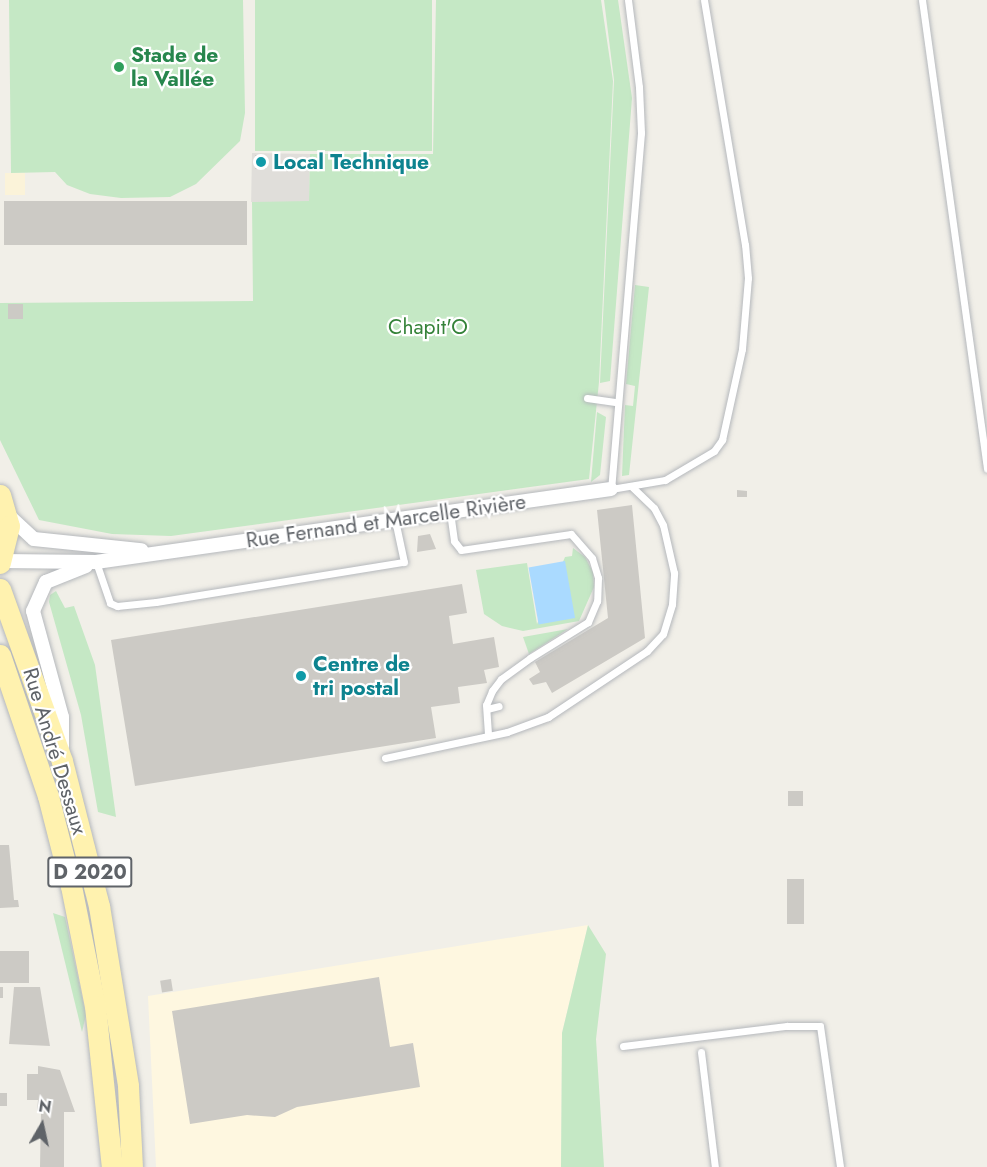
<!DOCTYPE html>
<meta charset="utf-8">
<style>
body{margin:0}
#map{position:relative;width:987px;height:1167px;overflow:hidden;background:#f1efe8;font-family:Jost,sans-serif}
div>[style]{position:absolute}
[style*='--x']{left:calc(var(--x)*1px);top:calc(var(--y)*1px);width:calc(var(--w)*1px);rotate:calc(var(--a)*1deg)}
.commercial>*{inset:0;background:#fef7e0}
.industrial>*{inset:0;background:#e0deda;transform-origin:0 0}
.green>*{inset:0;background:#c5e8c5;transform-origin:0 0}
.sand>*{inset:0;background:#fbf3d9;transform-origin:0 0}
.water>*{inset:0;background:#aadaff;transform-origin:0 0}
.building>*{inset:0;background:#cccac5;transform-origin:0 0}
.roads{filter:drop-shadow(0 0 2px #b5b8bc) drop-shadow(0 0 2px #b5b8bc)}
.service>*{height:7px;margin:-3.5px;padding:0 3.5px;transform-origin:3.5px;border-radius:3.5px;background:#fff}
.minor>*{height:14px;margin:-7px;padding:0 7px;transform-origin:7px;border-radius:7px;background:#fff}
.primary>*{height:21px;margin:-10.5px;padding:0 10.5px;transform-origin:10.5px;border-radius:10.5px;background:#fff2af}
.dots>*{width:16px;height:16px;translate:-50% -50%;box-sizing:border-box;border:3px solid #fff;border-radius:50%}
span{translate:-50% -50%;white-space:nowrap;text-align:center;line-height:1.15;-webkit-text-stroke:4.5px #fff;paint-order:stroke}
.shield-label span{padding:2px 4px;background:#fff;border:2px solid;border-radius:4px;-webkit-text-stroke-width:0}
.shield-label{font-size:20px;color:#5f6368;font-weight:700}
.leisure-label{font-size:21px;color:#27864d;font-weight:700}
.left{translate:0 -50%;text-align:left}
.culture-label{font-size:21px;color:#0d838f;font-weight:700}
.park-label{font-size:21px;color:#348238}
.street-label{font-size:21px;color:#5f6368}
.north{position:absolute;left:12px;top:1095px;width:60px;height:60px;-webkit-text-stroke:4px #fff;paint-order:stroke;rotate:9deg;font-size:16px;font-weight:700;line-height:24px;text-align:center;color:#5f6368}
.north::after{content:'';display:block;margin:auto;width:21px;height:27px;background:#5f6368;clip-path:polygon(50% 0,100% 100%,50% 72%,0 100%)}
</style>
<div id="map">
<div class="commercial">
<i style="clip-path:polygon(588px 925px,562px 1033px,561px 1167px,156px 1167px,148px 996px)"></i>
</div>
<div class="industrial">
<i style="left:252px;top:153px;width:58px;height:49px;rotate:1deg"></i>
</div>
<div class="green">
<i style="clip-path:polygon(9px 0,243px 0,245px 113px,240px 141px,196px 184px,170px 197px,121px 198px,90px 194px,67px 185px,55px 172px,11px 173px)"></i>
<i style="left:255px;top:0;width:177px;height:151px"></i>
<i style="clip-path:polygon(436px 0,601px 0,613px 81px,599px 382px,589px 479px,171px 536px,112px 534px,39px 520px,0 440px,0 303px,253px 301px,252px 202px,309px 201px,310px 154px,433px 154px)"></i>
<i style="clip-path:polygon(604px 0,618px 0,632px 98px,610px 381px,600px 383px,614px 80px)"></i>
<i style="clip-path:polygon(635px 285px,649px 287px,629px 475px,622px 476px,625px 405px,633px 406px,635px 386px,626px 384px)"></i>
<i style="clip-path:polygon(597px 412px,606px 417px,600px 475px,591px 482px)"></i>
<i style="clip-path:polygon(573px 548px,585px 557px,593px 572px,594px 587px,579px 621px,523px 631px,502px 626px,484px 614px,476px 570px,527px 563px,537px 624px,565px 557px,572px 556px)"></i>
<i style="clip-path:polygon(56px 591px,65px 608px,74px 606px,95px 665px,116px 817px,98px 812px,81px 715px,49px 602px,50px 595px)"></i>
<i style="clip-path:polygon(568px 629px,529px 654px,523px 637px)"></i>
<i style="clip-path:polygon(53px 913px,65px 917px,86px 1015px,82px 1032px)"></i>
<i style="clip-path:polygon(588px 925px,606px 954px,596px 1039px,604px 1167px,561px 1167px,562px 1033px)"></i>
</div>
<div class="sand">
<i style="left:5px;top:173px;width:20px;height:22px"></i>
</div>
<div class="water">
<i style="left:565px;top:561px;width:58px;height:37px;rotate:80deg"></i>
</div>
<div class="building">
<i style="clip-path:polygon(255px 155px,267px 156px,266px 169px,255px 169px)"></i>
<i style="left:247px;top:201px;width:44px;height:243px;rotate:90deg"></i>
<i style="left:8px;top:304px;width:15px;height:15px"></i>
<i style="clip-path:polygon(737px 490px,747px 491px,747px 497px,737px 497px)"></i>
<i style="clip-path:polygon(632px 505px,645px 638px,552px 693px,546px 682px,533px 685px,529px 679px,540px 672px,535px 662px,608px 618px,597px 510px)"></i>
<i style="clip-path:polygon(430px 534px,436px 549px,417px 552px,418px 536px)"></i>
<i style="clip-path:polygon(462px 584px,467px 613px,449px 616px,453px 644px,494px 637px,499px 667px,484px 670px,487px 683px,458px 687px,460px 703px,431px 707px,436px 738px,135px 786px,111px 640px)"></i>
<i style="left:788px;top:791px;width:15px;height:15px"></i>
<i style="clip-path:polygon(0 845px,9px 845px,14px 900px,18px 900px,19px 907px,0 908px)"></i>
<i style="left:787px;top:879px;width:17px;height:45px"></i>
<i style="left:0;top:951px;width:29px;height:32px"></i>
<i style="clip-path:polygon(379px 977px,390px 1047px,413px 1043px,420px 1087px,297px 1107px,275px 1117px,247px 1115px,190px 1124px,172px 1011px)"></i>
<i style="left:171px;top:979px;width:12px;height:11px;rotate:81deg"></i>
<i style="left:0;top:987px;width:3px;height:11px"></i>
<i style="clip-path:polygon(14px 987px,40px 987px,50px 1046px,9px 1044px)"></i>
<i style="clip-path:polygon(38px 1066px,60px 1070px,75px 1112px,64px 1112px,64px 1167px,40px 1167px,41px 1111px,37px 1111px,38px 1100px,27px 1100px,27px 1074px,38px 1074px)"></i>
<i style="left:0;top:1093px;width:7px;height:13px"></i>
</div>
<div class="roads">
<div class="service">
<i style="--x:628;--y:0;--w:88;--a:82.8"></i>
<i style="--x:639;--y:87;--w:46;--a:87.5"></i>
<i style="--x:641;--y:133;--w:357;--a:94.8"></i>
<i style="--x:611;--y:489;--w:55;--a:-9.5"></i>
<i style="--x:665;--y:480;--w:57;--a:-30.6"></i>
<i style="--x:714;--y:451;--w:14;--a:-54"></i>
<i style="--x:722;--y:440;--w:93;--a:-77.6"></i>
<i style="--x:742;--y:349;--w:71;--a:-85.2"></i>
<i style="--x:748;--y:278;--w:33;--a:-95"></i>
<i style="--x:745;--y:245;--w:248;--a:-99.5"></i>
<i style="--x:922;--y:0;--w:473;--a:82.1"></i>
<i style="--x:587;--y:398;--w:30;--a:8"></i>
<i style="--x:450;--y:512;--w:29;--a:82"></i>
<i style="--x:454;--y:541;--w:11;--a:52"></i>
<i style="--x:461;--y:550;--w:111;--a:-8.3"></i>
<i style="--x:571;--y:534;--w:32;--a:49"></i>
<i style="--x:592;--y:558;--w:21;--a:73"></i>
<i style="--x:598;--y:578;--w:23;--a:92"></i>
<i style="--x:597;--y:601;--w:23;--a:113"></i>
<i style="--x:588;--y:622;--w:68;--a:148.2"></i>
<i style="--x:530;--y:658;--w:36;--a:144"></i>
<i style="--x:501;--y:679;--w:15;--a:127"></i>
<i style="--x:492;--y:691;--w:15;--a:113"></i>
<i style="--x:486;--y:705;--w:30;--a:86"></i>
<i style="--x:96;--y:562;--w:43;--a:71.1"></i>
<i style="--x:110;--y:603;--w:8;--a:23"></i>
<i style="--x:117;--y:606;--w:39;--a:-6"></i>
<i style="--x:156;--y:602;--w:251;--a:-9.2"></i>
<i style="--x:404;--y:562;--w:43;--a:-102.1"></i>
<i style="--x:487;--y:709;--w:12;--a:-14"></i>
<i style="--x:385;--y:758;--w:125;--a:-12"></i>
<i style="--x:507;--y:732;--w:44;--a:-20.1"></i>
<i style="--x:548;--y:717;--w:119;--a:-33.7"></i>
<i style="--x:647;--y:651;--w:23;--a:-47"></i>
<i style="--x:663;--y:634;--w:31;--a:-73"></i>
<i style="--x:672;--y:604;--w:31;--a:-86"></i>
<i style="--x:674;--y:573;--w:49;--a:-102.9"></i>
<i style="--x:663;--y:525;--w:19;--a:-118"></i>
<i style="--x:654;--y:508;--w:30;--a:-136"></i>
<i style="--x:623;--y:1046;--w:165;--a:-7"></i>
<i style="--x:787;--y:1026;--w:33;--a:0"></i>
<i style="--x:820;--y:1026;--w:142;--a:81.9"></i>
<i style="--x:701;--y:1052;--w:116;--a:83.1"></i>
</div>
<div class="minor">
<i style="--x:8;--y:515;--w:35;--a:43"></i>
<i style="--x:34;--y:539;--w:108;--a:5.9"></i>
<i style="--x:1;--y:561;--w:95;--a:0.6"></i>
<i style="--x:96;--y:562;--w:520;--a:-8.07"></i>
<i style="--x:62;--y:746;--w:29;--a:-90"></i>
<i style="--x:62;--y:717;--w:110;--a:-105.3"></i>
<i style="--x:33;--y:611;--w:32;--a:-66"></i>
<i style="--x:46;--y:582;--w:43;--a:-21.8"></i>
</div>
<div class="primary">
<i style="--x:0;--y:495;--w:32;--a:74"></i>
<i style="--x:9;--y:526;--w:38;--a:104"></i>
<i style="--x:0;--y:589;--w:183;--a:70.2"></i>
<i style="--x:62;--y:761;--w:150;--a:75.7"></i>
<i style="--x:99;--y:906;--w:182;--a:80.8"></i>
<i style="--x:128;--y:1086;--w:81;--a:87.2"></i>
<i style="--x:0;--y:655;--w:149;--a:71.2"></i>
<i style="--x:48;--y:796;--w:93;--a:75.7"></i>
<i style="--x:71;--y:886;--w:122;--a:78.7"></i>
<i style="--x:95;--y:1006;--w:162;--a:84"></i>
</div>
</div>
<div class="dots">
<i style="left:119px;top:67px;background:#2e9e5b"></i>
<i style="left:261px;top:162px;background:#0f9aa8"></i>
<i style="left:301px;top:676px;background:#0f9aa8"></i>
</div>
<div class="shield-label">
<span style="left:90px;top:872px">D 2020</span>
</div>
<div class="leisure-label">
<span class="left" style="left:131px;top:67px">Stade de<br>la Vallée</span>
</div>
<div class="culture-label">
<span class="left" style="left:273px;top:162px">Local Technique</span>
<span class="left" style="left:313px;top:676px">Centre de<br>tri postal</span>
</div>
<div class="park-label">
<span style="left:428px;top:327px">Chapit'O</span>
</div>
<div class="street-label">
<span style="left:386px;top:521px;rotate:-8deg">Rue Fernand et Marcelle Rivière</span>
<span style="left:55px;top:751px;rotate:73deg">Rue André Dessaux</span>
</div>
<div class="north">N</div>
</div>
